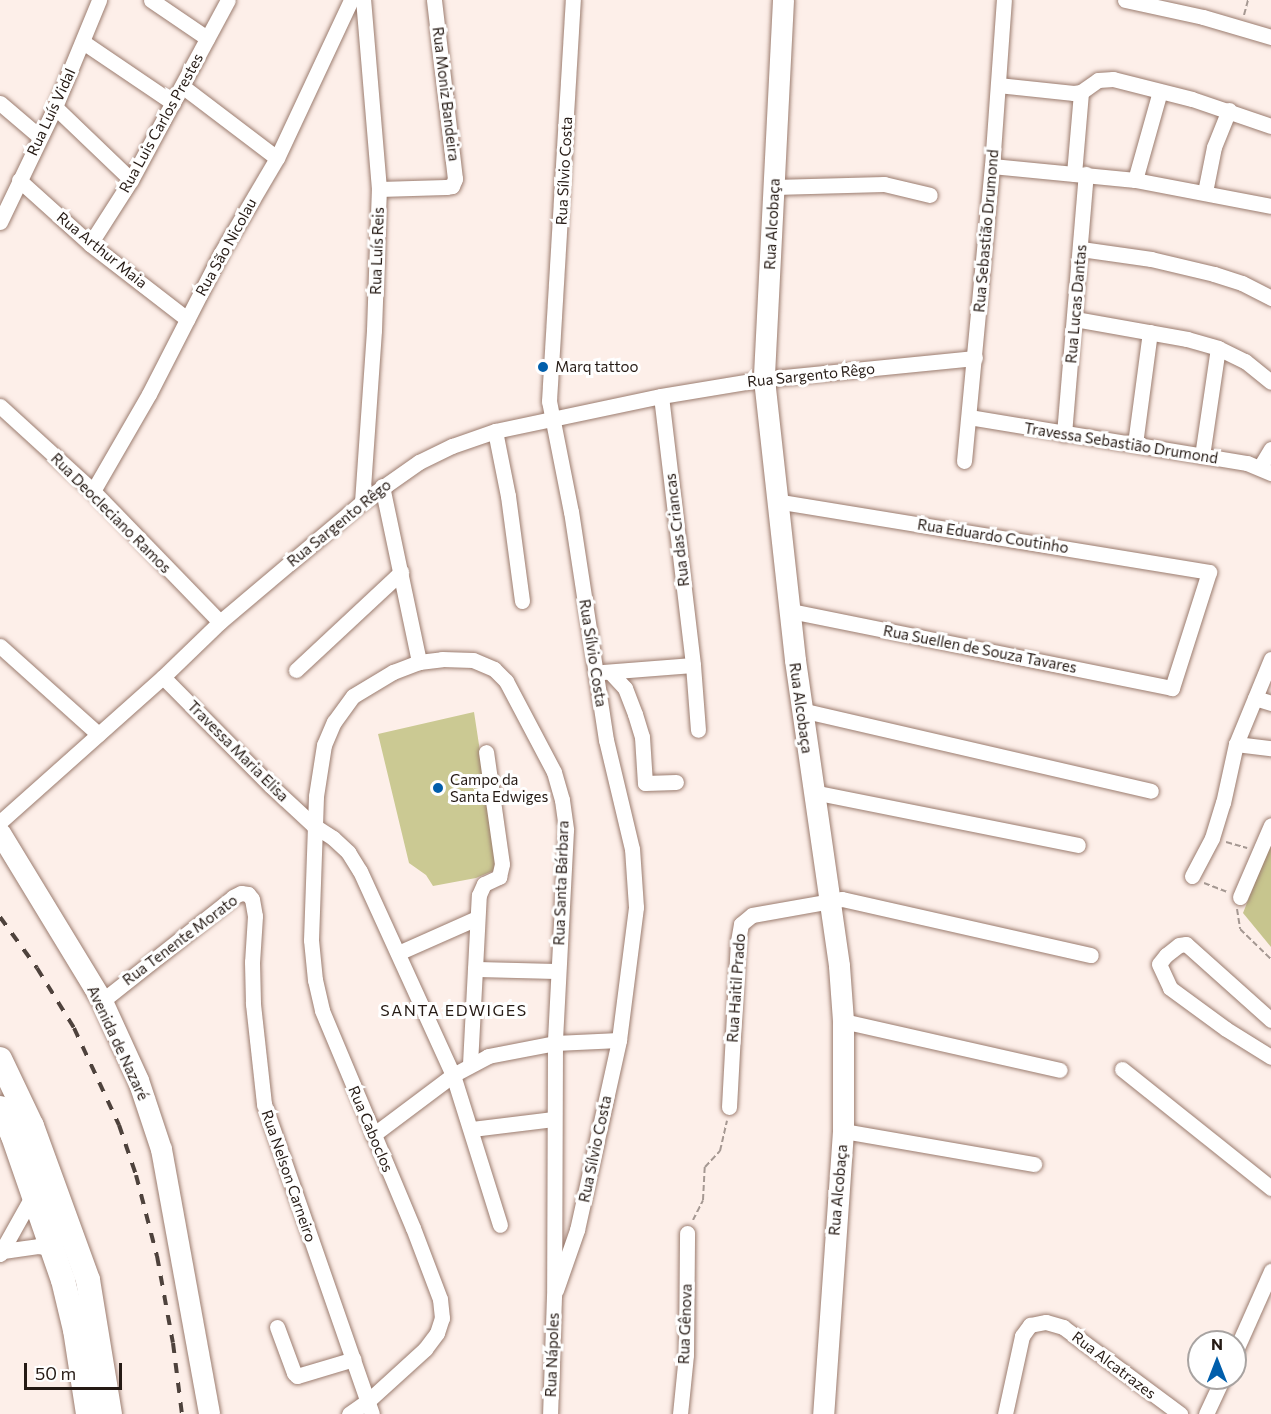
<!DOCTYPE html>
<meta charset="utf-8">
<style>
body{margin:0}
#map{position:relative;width:1271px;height:1414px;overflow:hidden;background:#fdefe9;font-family:Commissioner,sans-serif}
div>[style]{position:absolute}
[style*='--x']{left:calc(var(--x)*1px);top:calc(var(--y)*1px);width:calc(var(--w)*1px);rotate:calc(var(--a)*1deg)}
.green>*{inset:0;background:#cbc993}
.forest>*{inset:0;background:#c7c58e}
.path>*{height:2px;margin-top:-1px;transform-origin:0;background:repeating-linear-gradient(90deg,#a59892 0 6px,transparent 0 9px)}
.roads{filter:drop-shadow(0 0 2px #9b7c6f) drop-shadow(0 0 2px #9b7c6f)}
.street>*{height:15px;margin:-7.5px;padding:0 7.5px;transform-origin:7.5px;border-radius:7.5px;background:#fff}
.secondary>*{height:21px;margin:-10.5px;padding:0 10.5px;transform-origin:10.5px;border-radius:10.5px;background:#fff}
.primary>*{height:24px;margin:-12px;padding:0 12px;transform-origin:12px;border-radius:12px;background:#fff}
.rail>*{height:4px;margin-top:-2px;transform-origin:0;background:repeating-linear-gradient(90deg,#4e423c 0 10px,transparent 0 20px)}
.dots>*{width:16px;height:16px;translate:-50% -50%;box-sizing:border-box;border:3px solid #fff;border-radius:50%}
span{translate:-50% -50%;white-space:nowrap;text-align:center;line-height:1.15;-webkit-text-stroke:6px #fff;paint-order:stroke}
.street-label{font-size:15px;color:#251a14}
.poi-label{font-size:15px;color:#251a14}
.left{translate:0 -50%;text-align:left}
.neighbourhood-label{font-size:16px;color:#251a14;letter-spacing:1.5px}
.north{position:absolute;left:1187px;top:1330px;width:60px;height:60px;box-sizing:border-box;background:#fff;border:2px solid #a8a3a1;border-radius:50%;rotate:0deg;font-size:16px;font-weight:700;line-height:24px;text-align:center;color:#251a14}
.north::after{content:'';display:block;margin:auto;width:21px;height:27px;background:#015eab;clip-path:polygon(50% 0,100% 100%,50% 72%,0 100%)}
.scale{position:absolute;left:24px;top:1363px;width:98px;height:27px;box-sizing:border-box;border:3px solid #251a14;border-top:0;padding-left:8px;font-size:18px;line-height:21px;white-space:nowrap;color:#251a14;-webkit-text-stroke:4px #fff;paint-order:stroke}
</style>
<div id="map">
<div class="green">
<i style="clip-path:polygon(474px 712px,494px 843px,495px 870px,476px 878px,433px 886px,426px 875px,409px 863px,378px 734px)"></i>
</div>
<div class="forest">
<i style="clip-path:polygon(1271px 842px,1271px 947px,1243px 913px)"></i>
</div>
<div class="path">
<i style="--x:1244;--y:15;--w:16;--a:-75"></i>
<i style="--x:1226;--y:842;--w:22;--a:16"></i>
<i style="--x:1204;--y:883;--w:25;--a:21"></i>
<i style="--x:1237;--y:909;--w:20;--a:81"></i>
<i style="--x:1240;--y:929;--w:43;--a:44.1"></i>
<i style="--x:693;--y:1220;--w:22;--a:-63"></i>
<i style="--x:703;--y:1200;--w:33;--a:-87"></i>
<i style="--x:705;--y:1167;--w:22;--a:-47"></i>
<i style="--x:720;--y:1151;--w:31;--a:-77"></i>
</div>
<div class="roads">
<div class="street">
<i style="--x:151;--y:0;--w:68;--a:34.2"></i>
<i style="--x:1125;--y:0;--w:80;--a:12.3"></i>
<i style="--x:1203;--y:17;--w:71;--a:16.4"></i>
<i style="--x:83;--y:42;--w:109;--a:34.1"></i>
<i style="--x:998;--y:85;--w:76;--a:6"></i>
<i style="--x:1074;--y:93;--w:7;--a:-8"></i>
<i style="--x:1081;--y:92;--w:21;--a:-35"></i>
<i style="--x:1098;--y:80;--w:15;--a:-4"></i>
<i style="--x:1113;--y:79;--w:81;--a:14.2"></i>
<i style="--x:1192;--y:99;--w:83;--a:18.9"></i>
<i style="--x:182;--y:86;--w:119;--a:37.2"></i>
<i style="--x:0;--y:103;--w:52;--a:40.4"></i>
<i style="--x:55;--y:107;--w:105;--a:43.8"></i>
<i style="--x:992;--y:166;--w:144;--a:5.6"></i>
<i style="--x:1135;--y:180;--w:138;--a:10.8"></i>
<i style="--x:1074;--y:174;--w:82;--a:-85.1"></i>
<i style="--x:19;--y:180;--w:96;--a:42"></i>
<i style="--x:90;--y:244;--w:123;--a:37.7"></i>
<i style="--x:1135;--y:180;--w:92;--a:-74.3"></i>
<i style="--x:774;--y:187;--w:110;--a:-1.6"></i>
<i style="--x:884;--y:184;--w:47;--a:13.4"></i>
<i style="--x:379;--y:189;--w:67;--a:-1.7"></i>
<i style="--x:446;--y:187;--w:6;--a:-9"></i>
<i style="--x:452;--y:186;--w:8;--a:-67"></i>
<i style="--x:455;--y:179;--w:180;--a:-96.7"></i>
<i style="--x:1205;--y:192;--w:46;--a:-78.7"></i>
<i style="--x:1214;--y:147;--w:40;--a:-68"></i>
<i style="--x:0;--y:222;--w:127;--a:-64.4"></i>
<i style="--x:55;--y:107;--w:116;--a:-67.6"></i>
<i style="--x:90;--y:244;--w:76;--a:-57.4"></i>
<i style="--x:131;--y:180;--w:204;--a:-61.7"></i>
<i style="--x:1081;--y:249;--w:71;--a:8.1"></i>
<i style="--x:1151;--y:259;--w:65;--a:13.4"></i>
<i style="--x:1214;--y:274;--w:29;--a:18"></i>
<i style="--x:1242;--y:283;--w:33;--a:27"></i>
<i style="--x:1075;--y:319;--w:114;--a:10.1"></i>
<i style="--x:1187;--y:339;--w:32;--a:16"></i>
<i style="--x:1218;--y:348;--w:30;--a:26"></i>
<i style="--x:1245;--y:361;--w:33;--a:39"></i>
<i style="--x:661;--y:396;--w:271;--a:83.2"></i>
<i style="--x:693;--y:665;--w:65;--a:85.6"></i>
<i style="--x:0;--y:406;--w:126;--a:42.4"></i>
<i style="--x:93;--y:491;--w:182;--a:45.9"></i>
<i style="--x:969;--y:417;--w:282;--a:9.4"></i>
<i style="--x:1247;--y:463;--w:26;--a:23"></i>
<i style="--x:495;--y:431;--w:66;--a:78.7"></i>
<i style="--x:508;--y:496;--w:106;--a:82.4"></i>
<i style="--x:1064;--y:434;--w:261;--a:-85.2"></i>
<i style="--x:1135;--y:444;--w:113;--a:-82.4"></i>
<i style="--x:1202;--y:456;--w:109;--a:-81.6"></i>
<i style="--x:964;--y:461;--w:296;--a:-84.6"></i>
<i style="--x:992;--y:166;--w:166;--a:-85.9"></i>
<i style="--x:1260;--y:467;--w:21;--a:-59"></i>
<i style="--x:382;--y:486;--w:180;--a:78.1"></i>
<i style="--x:93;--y:491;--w:112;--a:-60"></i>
<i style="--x:149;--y:394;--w:158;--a:-62.9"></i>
<i style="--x:221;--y:253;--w:110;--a:-59.5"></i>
<i style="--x:277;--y:158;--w:174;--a:-64.9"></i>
<i style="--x:776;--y:501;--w:439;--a:9.3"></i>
<i style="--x:1209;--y:572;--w:122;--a:107.7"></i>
<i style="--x:1172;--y:688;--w:391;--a:-168.6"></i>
<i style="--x:362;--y:502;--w:172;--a:-86"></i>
<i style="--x:374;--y:330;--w:141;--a:-88"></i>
<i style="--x:379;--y:189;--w:190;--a:-94.8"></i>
<i style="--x:0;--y:646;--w:132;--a:41.9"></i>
<i style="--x:296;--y:670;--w:144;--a:-43"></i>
<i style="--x:603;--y:672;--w:90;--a:-4.4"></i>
<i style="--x:610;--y:672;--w:22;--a:47"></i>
<i style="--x:625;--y:688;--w:28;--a:69"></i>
<i style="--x:635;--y:714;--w:24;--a:73"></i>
<i style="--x:642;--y:737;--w:46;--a:86.3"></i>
<i style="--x:645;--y:783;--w:31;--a:-2"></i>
<i style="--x:163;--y:677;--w:153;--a:45.3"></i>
<i style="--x:271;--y:786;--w:57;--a:42.9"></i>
<i style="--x:313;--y:825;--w:24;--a:33"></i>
<i style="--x:333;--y:838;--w:21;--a:43"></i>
<i style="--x:348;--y:852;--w:22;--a:58"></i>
<i style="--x:360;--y:871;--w:224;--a:65.5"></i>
<i style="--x:453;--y:1075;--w:157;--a:72.6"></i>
<i style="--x:1255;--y:698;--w:17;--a:17"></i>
<i style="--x:801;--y:710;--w:359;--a:13"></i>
<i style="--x:1236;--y:744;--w:35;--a:7"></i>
<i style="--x:813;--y:792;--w:270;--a:11.3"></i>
<i style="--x:0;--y:822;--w:218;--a:-41.7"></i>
<i style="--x:163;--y:677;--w:79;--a:-44"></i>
<i style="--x:220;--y:622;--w:186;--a:-40.2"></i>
<i style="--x:362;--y:502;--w:70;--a:-35.1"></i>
<i style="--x:419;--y:462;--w:37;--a:-26"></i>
<i style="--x:452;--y:446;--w:46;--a:-19.2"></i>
<i style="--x:495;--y:431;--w:170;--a:-11.9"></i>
<i style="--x:661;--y:396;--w:104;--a:-9.4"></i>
<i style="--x:764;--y:379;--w:212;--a:-5.7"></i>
<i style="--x:1192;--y:876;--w:43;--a:-62.2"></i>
<i style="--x:1212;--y:838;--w:37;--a:-73"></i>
<i style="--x:1223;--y:803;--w:60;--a:-77.6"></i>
<i style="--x:1236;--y:744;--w:92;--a:-67.6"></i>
<i style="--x:1240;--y:897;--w:78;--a:-66.7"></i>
<i style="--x:398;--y:953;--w:86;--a:-23.9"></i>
<i style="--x:475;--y:969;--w:83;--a:1.4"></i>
<i style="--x:102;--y:1001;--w:167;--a:-38.4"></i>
<i style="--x:233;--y:897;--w:9;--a:-27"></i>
<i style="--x:241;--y:893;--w:7;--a:8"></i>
<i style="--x:248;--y:894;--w:6;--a:51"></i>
<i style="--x:252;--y:899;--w:17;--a:80"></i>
<i style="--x:255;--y:916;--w:46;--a:93.7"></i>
<i style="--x:252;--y:962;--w:42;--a:88.6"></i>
<i style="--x:253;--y:1004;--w:101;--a:83.7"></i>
<i style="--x:264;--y:1104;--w:328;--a:70.8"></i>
<i style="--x:1271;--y:1020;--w:114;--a:-138.2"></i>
<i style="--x:1186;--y:944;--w:7;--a:172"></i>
<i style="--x:1179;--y:945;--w:16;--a:142"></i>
<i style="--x:1166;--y:955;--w:11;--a:128"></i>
<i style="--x:1159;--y:964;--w:26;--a:65"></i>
<i style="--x:1170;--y:988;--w:69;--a:36.2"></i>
<i style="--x:1226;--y:1029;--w:53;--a:31.9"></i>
<i style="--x:843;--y:1021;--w:222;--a:12.7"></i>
<i style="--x:470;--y:1064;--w:169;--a:-87"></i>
<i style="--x:479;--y:895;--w:12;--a:-66"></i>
<i style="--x:484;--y:884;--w:17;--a:-25"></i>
<i style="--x:499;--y:877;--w:13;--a:-77"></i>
<i style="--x:502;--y:864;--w:113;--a:-98.1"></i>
<i style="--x:1122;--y:1069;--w:191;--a:38.6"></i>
<i style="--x:729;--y:1107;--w:166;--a:-86.9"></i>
<i style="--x:738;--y:941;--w:17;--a:-80"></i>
<i style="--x:741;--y:924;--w:14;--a:-39"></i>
<i style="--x:752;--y:915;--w:91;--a:-10.1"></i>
<i style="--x:842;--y:899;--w:255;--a:12.7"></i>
<i style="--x:472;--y:1129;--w:82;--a:-7"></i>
<i style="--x:843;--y:1131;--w:194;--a:9.8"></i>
<i style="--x:373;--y:1135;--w:100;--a:-36.9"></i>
<i style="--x:453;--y:1075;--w:40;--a:-28"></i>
<i style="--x:488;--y:1056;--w:68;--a:-11"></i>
<i style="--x:555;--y:1043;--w:64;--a:-2.7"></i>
<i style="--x:3;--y:1251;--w:35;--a:-8"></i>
<i style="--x:38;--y:1246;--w:14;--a:8"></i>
<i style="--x:0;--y:1254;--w:68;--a:-60.8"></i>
<i style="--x:556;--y:1290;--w:64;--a:-70.7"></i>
<i style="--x:577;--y:1230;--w:195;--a:-77.5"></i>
<i style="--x:619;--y:1040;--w:134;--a:-82.7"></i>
<i style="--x:636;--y:907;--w:58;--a:-93.9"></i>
<i style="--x:632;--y:849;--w:112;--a:-103.4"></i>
<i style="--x:606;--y:740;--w:231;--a:-98.7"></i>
<i style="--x:571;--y:512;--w:113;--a:-101.2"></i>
<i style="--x:549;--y:401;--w:402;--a:-86.6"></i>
<i style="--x:277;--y:1327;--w:49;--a:69.7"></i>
<i style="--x:294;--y:1373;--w:4;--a:45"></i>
<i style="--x:297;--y:1376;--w:59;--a:-16.6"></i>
<i style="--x:1235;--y:1352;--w:89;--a:-66"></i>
<i style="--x:349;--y:1414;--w:24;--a:-35"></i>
<i style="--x:369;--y:1400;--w:76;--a:-42.3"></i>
<i style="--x:425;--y:1349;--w:20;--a:-53"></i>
<i style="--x:437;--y:1333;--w:16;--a:-72"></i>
<i style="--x:442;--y:1318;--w:19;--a:-96"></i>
<i style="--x:440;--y:1299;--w:76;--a:-110.8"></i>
<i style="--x:413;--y:1228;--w:236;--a:-112.7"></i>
<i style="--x:322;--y:1010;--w:31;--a:-103"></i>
<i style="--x:315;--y:980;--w:40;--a:-95.7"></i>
<i style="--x:311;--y:940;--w:144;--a:-88"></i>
<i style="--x:316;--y:796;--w:52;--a:-81.1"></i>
<i style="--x:324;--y:745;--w:25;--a:-67"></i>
<i style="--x:334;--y:722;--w:32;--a:-54"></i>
<i style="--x:353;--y:696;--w:47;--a:-31"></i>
<i style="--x:393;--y:672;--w:28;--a:-21"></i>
<i style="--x:419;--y:662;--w:23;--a:-7"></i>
<i style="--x:442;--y:659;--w:31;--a:2"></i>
<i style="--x:473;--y:660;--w:23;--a:23"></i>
<i style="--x:494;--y:669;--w:17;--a:45"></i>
<i style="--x:506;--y:681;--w:103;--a:62.2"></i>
<i style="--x:554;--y:772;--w:29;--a:74"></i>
<i style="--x:562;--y:800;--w:30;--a:82"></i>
<i style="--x:566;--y:830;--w:213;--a:93"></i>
<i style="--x:555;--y:1043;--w:253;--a:90.2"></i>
<i style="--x:554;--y:1296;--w:118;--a:91.9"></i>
<i style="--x:680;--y:1414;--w:59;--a:-84.2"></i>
<i style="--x:686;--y:1355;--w:122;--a:-89.5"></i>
<i style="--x:1005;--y:1414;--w:80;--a:-77.7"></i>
<i style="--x:1022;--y:1336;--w:14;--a:-54"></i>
<i style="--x:1030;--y:1325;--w:16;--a:-11"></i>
<i style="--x:1046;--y:1322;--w:18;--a:16"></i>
<i style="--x:1063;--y:1327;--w:146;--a:36.6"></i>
<i style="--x:1206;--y:1414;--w:40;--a:-65"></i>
</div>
<div class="secondary">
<i style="--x:783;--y:0;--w:379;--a:92.9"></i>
<i style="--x:764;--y:379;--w:283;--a:83.7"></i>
<i style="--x:795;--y:660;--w:309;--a:81.8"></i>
<i style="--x:839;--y:966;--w:55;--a:85.8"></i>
<i style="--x:843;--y:1021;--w:110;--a:90"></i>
<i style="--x:843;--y:1131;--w:284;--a:94"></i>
<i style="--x:0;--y:833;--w:197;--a:58.7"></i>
<i style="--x:102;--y:1001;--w:87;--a:65.5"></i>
<i style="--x:138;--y:1080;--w:73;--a:71.6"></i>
<i style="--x:161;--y:1149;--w:269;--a:79.7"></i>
</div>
<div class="primary">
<i style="--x:0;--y:1059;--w:74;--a:64.5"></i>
<i style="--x:32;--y:1126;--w:164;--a:70"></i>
<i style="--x:88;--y:1280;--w:136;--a:80.7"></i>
<i style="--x:0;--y:1108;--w:31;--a:65"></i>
<i style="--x:13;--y:1136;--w:152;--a:70.9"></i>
<i style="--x:63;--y:1280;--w:51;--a:76.5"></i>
<i style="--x:75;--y:1330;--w:85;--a:81.2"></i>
</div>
</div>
<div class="rail">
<i style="--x:0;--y:917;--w:63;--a:54"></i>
<i style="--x:37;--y:968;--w:70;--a:58.3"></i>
<i style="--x:74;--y:1028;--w:107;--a:65.1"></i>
<i style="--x:119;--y:1125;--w:53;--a:71.2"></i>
<i style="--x:136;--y:1175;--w:84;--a:75.5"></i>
<i style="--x:157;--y:1256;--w:88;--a:79.6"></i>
<i style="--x:173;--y:1343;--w:72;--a:82.8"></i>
</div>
<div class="dots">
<i style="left:543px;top:367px;background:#015eab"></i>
<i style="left:438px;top:788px;background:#015eab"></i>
</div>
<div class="street-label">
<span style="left:446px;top:94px;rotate:83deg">Rua Moniz Bandeira</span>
<span style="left:51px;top:112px;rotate:-65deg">Rua Luís Vidal</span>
<span style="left:161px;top:123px;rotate:-61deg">Rua Luis Carlos Prestes</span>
<span style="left:564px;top:171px;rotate:-87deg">Rua Sílvio Costa</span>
<span style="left:772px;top:224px;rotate:-87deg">Rua Alcobaça</span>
<span style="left:986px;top:231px;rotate:-85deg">Rua Sebastião Drumond</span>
<span style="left:226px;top:247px;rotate:-61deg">Rua São Nicolau</span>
<span style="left:102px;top:250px;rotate:39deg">Rua Arthur Maia</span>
<span style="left:377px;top:251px;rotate:-88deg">Rua Luís Reis</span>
<span style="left:1076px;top:304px;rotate:-85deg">Rua Lucas Dantas</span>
<span style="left:811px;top:375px;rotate:-6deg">Rua Sargento Rêgo</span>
<span style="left:1121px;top:443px;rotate:9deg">Travessa Sebastião Drumond</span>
<span style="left:111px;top:513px;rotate:45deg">Rua Deocleciano Ramos</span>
<span style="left:339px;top:523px;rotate:-39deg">Rua Sargento Rêgo</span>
<span style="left:677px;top:530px;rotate:-97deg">Rua das Criancas</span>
<span style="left:993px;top:536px;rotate:9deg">Rua Eduardo Coutinho</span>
<span style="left:980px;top:649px;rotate:11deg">Rua Suellen de Souza Tavares</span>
<span style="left:593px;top:653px;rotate:81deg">Rua Sílvio Costa</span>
<span style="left:801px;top:708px;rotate:82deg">Rua Alcobaça</span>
<span style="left:238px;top:751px;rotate:45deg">Travessa Maria Elisa</span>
<span style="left:561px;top:883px;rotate:-88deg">Rua Santa Bárbara</span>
<span style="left:180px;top:940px;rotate:-37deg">Rua Tenente Morato</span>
<span style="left:736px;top:988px;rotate:-86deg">Rua Haitil Prado</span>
<span style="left:118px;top:1043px;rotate:65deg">Avenida de Nazaré</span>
<span style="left:371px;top:1129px;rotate:67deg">Rua Caboclos</span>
<span style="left:595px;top:1149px;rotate:-78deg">Rua Sílvio Costa</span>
<span style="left:289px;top:1176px;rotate:71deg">Rua Nelson Carneiro</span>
<span style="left:838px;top:1190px;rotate:-85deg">Rua Alcobaça</span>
<span style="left:685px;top:1324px;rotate:-88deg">Rua Gênova</span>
<span style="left:552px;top:1355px;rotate:-88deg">Rua Nápoles</span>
<span style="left:1114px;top:1365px;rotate:37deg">Rua Alcatrazes</span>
</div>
<div class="poi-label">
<span class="left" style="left:555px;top:367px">Marq tattoo</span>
<span class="left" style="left:450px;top:788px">Campo da<br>Santa Edwiges</span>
</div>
<div class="neighbourhood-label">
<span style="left:454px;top:1010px">SANTA EDWIGES</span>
</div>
<div class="north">N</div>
<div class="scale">50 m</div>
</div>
